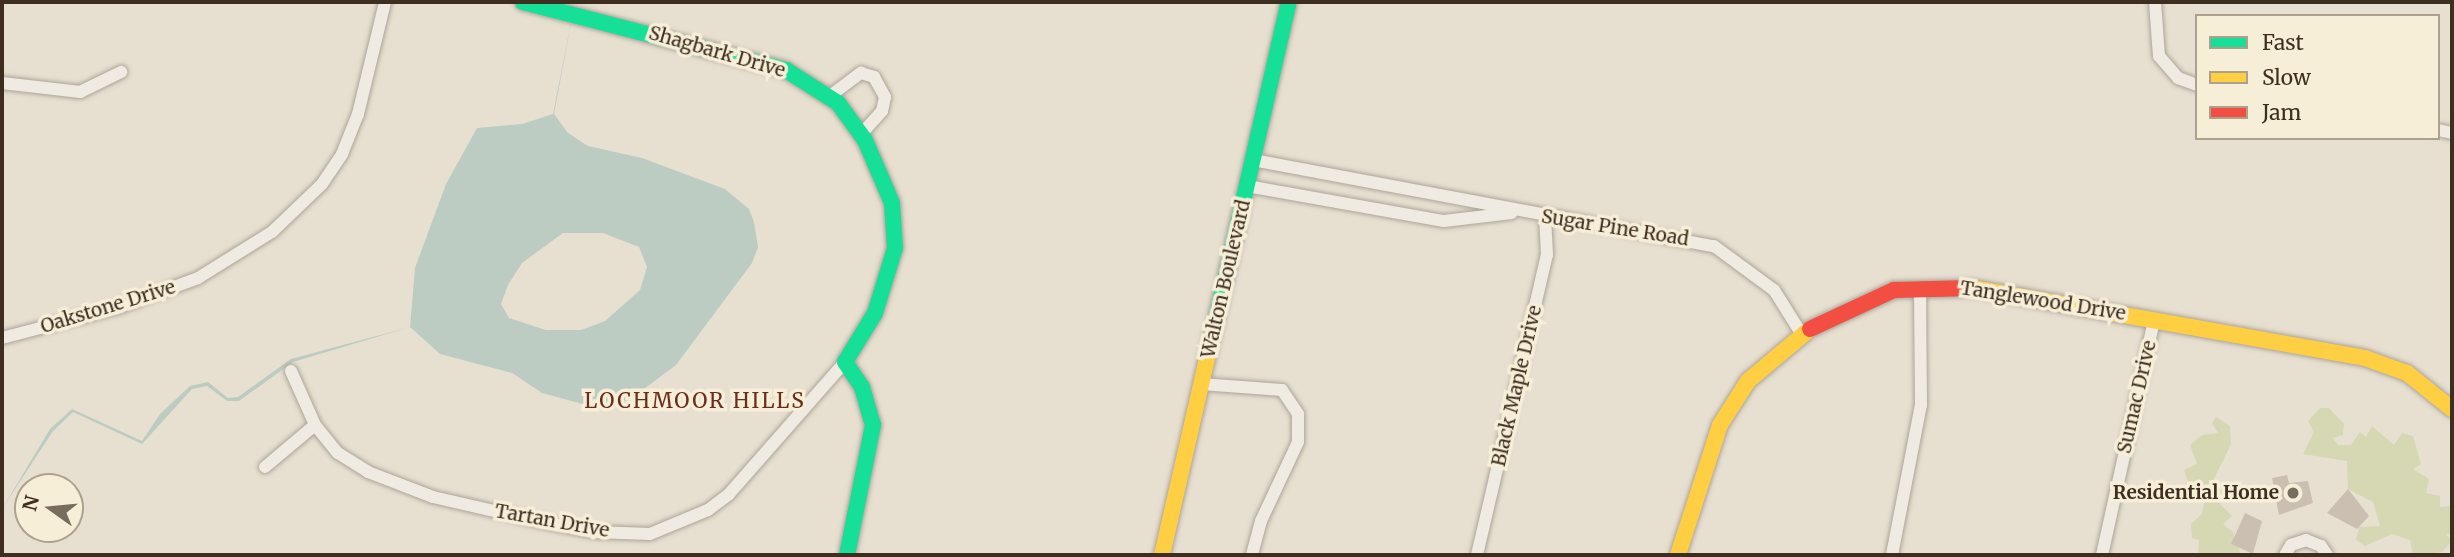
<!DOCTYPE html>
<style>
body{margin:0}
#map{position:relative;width:2454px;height:557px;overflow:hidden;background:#e7e0d1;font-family:Merriweather,serif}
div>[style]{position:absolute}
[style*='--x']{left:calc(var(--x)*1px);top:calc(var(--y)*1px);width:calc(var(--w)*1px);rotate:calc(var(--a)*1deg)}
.green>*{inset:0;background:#d6d7b3}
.water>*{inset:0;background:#bcccc2}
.building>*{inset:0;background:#cbbfb2}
.roads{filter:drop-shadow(0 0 2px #ada599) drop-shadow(0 0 2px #ada599)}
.street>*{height:12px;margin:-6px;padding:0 6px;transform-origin:6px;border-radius:6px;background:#efebe3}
.fast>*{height:16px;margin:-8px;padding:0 8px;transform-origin:8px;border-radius:8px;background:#16e098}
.slow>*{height:16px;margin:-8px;padding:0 8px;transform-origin:8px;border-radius:8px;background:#ffcf43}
.jam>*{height:16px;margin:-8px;padding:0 8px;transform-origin:8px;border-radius:8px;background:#f24e42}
.dots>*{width:19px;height:19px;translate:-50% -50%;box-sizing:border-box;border:4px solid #f7eed8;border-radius:50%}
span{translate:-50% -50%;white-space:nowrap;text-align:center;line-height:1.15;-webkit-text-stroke:7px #f7eed8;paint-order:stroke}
.street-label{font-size:19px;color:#3d2e20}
.poi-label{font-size:19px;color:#3d2e20;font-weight:700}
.right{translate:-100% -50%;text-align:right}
.neighbourhood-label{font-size:21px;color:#6b2e1e;letter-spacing:2px}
.frame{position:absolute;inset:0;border:4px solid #3d2e20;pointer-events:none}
.legend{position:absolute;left:2195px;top:14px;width:245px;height:126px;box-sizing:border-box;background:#f7eed8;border:2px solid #ada18e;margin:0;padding:9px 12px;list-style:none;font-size:21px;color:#3d2e20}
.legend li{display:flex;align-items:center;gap:14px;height:35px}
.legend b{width:35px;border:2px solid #ada18e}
.north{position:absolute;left:14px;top:473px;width:70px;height:70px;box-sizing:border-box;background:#f7eed8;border:2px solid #ada18e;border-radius:50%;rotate:285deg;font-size:19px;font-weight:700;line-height:28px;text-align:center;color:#3d2e20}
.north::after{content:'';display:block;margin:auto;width:24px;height:32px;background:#786c5e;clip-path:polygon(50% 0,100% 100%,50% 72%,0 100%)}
</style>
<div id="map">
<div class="green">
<i style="clip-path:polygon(2320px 408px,2329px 408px,2344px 424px,2343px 435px,2333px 438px,2338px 445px,2351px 445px,2360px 432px,2366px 437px,2372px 426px,2394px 445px,2402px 433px,2413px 436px,2421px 464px,2413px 469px,2429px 479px,2426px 493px,2440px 496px,2440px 507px,2452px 506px,2452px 534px,2446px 534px,2452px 541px,2442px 552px,2413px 555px,2410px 540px,2392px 534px,2365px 546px,2356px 540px,2359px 527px,2380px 526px,2373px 502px,2348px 489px,2347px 461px,2303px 454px,2314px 432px,2308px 421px)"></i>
<i style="clip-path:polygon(2216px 417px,2230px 426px,2231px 444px,2213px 481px,2223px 481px,2226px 493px,2220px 504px,2232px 516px,2223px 524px,2233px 532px,2241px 555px,2198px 555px,2199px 540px,2192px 538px,2191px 524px,2202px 514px,2205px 498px,2192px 493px,2184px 470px,2197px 464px,2190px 445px,2202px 435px,2218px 433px,2212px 423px)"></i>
</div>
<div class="water">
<i style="clip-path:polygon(evenodd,575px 2px,554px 114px,568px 133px,588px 146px,642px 158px,725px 189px,749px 209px,754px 222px,758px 247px,752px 263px,676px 365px,629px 400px,590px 406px,542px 393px,512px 373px,440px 354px,410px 327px,293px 362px,239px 401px,227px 401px,207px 386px,192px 389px,142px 444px,73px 412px,53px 431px,2px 509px,50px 429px,72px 409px,142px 441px,160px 414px,190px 386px,208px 382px,228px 398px,238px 397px,291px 359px,410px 327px,415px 268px,446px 184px,477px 128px,522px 124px,553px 114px,575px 2px,563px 233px,603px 233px,639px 247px,647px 267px,640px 290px,605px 321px,581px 330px,546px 330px,509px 318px,501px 304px,508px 285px,522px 263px,563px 233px)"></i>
</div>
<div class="building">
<i style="clip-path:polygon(2287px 475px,2289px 483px,2308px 481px,2313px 503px,2279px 515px,2272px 478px)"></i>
<i style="clip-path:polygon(2348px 489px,2369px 516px,2357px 529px,2327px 513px)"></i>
<i style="clip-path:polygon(2245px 513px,2262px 521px,2253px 554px,2231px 544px)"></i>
</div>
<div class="roads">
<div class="street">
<i style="--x:2155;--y:2;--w:54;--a:85.8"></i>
<i style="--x:2159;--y:56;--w:29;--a:49"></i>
<i style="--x:2178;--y:78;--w:20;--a:20"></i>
<i style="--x:2;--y:83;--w:79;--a:6.6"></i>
<i style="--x:80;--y:92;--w:46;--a:-26"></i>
<i style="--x:830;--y:96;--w:39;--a:-37"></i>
<i style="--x:861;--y:73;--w:14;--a:17"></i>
<i style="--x:874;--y:77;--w:23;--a:61"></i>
<i style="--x:885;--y:97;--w:14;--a:102"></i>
<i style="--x:882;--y:111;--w:31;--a:132"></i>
<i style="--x:2438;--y:130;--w:14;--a:12"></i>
<i style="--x:1253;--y:160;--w:469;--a:10.6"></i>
<i style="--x:1714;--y:246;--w:74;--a:36.3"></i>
<i style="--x:1774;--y:290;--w:51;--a:57.9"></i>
<i style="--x:1247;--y:186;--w:200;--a:10.1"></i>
<i style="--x:1444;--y:221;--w:68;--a:-6.7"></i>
<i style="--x:2;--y:338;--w:122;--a:-14.7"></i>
<i style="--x:120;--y:307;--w:83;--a:-20.4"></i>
<i style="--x:198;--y:278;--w:87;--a:-31.9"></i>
<i style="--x:272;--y:232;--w:69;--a:-43.8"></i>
<i style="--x:322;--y:184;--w:36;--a:-56"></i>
<i style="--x:342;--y:154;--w:43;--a:-68.2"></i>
<i style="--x:358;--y:114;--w:115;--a:-76.4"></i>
<i style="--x:291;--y:371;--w:59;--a:66"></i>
<i style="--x:315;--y:425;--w:36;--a:51"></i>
<i style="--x:338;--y:453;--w:36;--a:32"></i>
<i style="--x:368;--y:472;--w:70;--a:21"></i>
<i style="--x:433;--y:497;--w:108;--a:12.9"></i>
<i style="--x:538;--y:521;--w:57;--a:11.1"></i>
<i style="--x:594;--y:532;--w:56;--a:2"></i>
<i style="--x:650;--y:534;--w:63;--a:-22.5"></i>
<i style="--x:708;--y:510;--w:26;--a:-37"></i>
<i style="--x:729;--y:494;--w:176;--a:-48.7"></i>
<i style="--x:1201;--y:384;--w:81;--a:4.2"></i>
<i style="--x:1282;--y:390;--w:29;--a:56"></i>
<i style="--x:1298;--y:414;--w:28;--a:90"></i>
<i style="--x:1298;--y:442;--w:87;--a:115.1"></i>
<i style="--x:1261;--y:521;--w:35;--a:105"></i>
<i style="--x:265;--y:467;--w:65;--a:-40"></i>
<i style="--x:1477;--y:555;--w:308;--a:-76.9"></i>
<i style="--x:1547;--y:255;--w:40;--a:-92.9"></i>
<i style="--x:1892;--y:555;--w:153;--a:-79.1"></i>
<i style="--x:1921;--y:405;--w:117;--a:-90.5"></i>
<i style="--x:2102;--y:555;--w:241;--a:-77.5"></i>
<i style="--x:2285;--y:555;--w:12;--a:-59"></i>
<i style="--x:2291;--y:545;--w:16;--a:-18"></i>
<i style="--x:2306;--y:540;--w:16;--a:22"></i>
<i style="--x:2321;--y:546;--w:11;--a:56"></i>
</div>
<div class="fast">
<i style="--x:523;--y:2;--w:272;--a:14.5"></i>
<i style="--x:786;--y:70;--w:62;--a:32.4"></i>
<i style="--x:838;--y:103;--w:46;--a:53.9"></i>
<i style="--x:865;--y:140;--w:69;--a:66.8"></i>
<i style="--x:892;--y:203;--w:45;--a:86.2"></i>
<i style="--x:895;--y:248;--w:68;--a:107.1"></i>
<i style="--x:875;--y:313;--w:57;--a:121.5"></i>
<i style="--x:845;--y:362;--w:30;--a:56"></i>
<i style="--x:862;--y:387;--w:40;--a:74"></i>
<i style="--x:873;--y:425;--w:133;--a:101.3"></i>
<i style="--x:1215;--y:324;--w:330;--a:-77.1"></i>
</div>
<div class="slow">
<i style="--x:1972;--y:288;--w:399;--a:10.1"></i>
<i style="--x:2365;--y:358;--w:45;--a:19.7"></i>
<i style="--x:2407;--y:373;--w:58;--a:38.7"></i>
<i style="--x:1162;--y:555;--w:237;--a:-77.1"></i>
<i style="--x:1678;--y:555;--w:137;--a:-72.1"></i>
<i style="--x:1720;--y:425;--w:52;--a:-57.5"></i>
<i style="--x:1748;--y:381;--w:81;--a:-40"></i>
</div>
<div class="jam">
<i style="--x:1810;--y:329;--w:93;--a:-24.9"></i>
<i style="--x:1894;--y:290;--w:78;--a:-1.5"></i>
</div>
</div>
<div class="dots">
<i style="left:2293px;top:493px;background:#786c5e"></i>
</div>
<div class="street-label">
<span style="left:717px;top:52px;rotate:16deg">Shagbark Drive</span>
<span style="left:1615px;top:228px;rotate:9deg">Sugar Pine Road</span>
<span style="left:1226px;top:279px;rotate:-77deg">Walton Boulevard</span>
<span style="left:2043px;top:301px;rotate:9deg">Tanglewood Drive</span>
<span style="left:108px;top:307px;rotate:-17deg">Oakstone Drive</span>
<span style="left:1517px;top:386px;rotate:-77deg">Black Maple Drive</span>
<span style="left:2137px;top:397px;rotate:-77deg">Sumac Drive</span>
<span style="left:552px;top:521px;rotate:10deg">Tartan Drive</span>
</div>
<div class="poi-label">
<span class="right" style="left:2279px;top:493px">Residential Home</span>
</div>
<div class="neighbourhood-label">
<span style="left:695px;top:401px">LOCHMOOR HILLS</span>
</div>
<div class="frame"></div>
<ul class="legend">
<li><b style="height:9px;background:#16e098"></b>Fast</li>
<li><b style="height:9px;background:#ffcf43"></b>Slow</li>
<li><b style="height:9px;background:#f24e42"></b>Jam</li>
</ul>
<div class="north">N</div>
</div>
